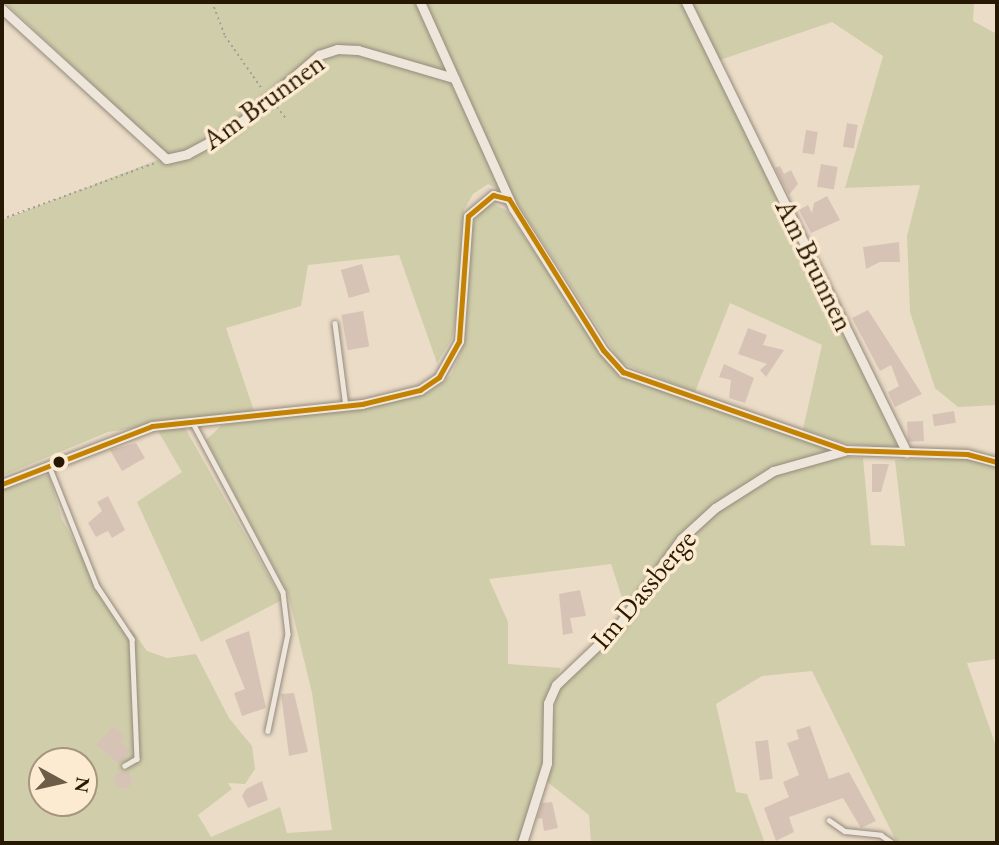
<!DOCTYPE html>
<style>
body{margin:0}
#map{position:relative;width:999px;height:845px;overflow:hidden;background:#ebdcc7;font-family:"EB Garamond",serif}
div>[style]{position:absolute}
[style*='--x']{left:calc(var(--x)*1px);top:calc(var(--y)*1px);width:calc(var(--w)*1px);rotate:calc(var(--a)*1deg)}
.green>*{inset:0;background:#d0ceaa}
.building>*{inset:0;background:#d7c3b6;transform-origin:0 0}
.round{border-radius:50%}
.path>*{height:2px;margin-top:-1px;transform-origin:0;background:repeating-linear-gradient(90deg,#a59f95 0 2px,transparent 0 5.5px)}
.roads{filter:drop-shadow(0 0 2px #948a7c) drop-shadow(0 0 2px #948a7c)}
.lane>*{height:4.5px;margin:-2.25px;padding:0 2.25px;transform-origin:2.25px;border-radius:2.25px;background:#eee6db}
.street>*{height:9px;margin:-4.5px;padding:0 4.5px;transform-origin:4.5px;border-radius:4.5px;background:#eee6db}
.bus-1>*{height:5px;margin:-2.5px;padding:0 2.5px;transform-origin:2.5px;border-radius:2.5px;background:#c38201}
.dots>*{width:19px;height:19px;translate:-50% -50%;box-sizing:border-box;border:4px solid #fcead1;border-radius:50%}
span{translate:-50% -50%;white-space:nowrap;text-align:center;line-height:1.15;-webkit-text-stroke:7px #fcead1;paint-order:stroke}
.street-label{font-size:28px;color:#261803}
.frame{position:absolute;inset:0;border:4px solid #261803;pointer-events:none}
.north{position:absolute;left:28px;top:747px;width:70px;height:70px;box-sizing:border-box;background:#fcead1;border:2px solid #a6967f;border-radius:50%;rotate:98deg;font-size:19px;font-weight:700;line-height:28px;text-align:center;color:#261803}
.north::after{content:'';display:block;margin:auto;width:24px;height:32px;background:#6b5d48;clip-path:polygon(50% 0,100% 100%,50% 72%,0 100%)}
</style>
<div id="map">
<div class="green">
<i style="clip-path:polygon(5px 2px,974px 2px,973px 21px,997px 34px,997px 405px,958px 407px,935px 388px,910px 312px,907px 236px,920px 185px,845px 188px,883px 56px,832px 22px,714px 62px,900px 450px,843px 443px,803px 429px,822px 345px,730px 303px,695px 392px,621px 363px,514px 198px,488px 184px,473px 194px,464px 210px,458px 307px,452px 339px,437px 363px,399px 255px,308px 265px,301px 306px,226px 328px,254px 411px,108px 432px,2px 476px,2px 220px,168px 156px)"></i>
<i style="clip-path:polygon(evenodd,494px 204px,506px 210px,618px 373px,826px 447px,826px 452px,801px 459px,715px 504px,626px 610px,611px 564px,489px 579px,508px 622px,508px 664px,561px 668px,547px 695px,544px 763px,518px 843px,2px 843px,2px 487px,49px 475px,62px 519px,123px 630px,132px 630px,147px 651px,167px 658px,196px 654px,229px 718px,252px 746px,255px 769px,245px 784px,228px 783px,232px 789px,198px 815px,211px 837px,280px 807px,287px 833px,332px 830px,312px 693px,288px 594px,206px 440px,222px 425px,391px 403px,429px 392px,451px 375px,465px 342px,472px 226px,483px 206px,494px 204px,42px 761px,84px 761px,84px 803px,42px 803px,42px 761px)"></i>
<i style="clip-path:polygon(185px 428px,282px 600px,201px 642px,137px 502px,182px 472px,158px 431px)"></i>
<i style="clip-path:polygon(836px 456px,863px 458px,871px 545px,905px 546px,895px 460px,964px 457px,997px 467px,997px 659px,967px 663px,997px 749px,997px 843px,897px 843px,812px 671px,762px 676px,716px 704px,736px 792px,747px 794px,765px 843px,591px 843px,589px 815px,545px 780px,557px 689px,625px 623px,683px 543px,716px 512px,776px 473px)"></i>
</div>
<div class="building">
<i style="left:847px;top:123px;width:11px;height:24px;rotate:10deg"></i>
<i style="left:806px;top:130px;width:12px;height:23px;rotate:9deg"></i>
<i style="left:821px;top:164px;width:17px;height:23px;rotate:10deg"></i>
<i style="clip-path:polygon(780px 166px,784px 174px,791px 170px,798px 184px,789px 195px,775px 168px)"></i>
<i style="clip-path:polygon(827px 196px,840px 220px,811px 233px,799px 210px,808px 205px,812px 213px,814px 203px)"></i>
<i style="clip-path:polygon(899px 242px,900px 262px,880px 262px,866px 269px,863px 247px)"></i>
<i style="left:362px;top:264px;width:29px;height:22px;rotate:74deg"></i>
<i style="clip-path:polygon(868px 310px,922px 394px,895px 407px,888px 392px,899px 386px,891px 365px,880px 371px,852px 318px)"></i>
<i style="left:363px;top:311px;width:36px;height:22px;rotate:80deg"></i>
<i style="clip-path:polygon(748px 328px,767px 335px,763px 345px,784px 350px,766px 377px,760px 370px,767px 364px,738px 354px)"></i>
<i style="clip-path:polygon(724px 364px,754px 378px,745px 403px,729px 398px,731px 380px,719px 377px)"></i>
<i style="left:954px;top:411px;width:12px;height:22px;rotate:81deg"></i>
<i style="left:923px;top:421px;width:20px;height:16px;rotate:87deg"></i>
<i style="clip-path:polygon(136px 443px,145px 458px,122px 471px,110px 450px)"></i>
<i style="clip-path:polygon(872px 464px,889px 464px,881px 492px,872px 492px)"></i>
<i style="clip-path:polygon(108px 496px,125px 530px,112px 538px,108px 531px,96px 537px,88px 523px,102px 511px,97px 502px)"></i>
<i style="clip-path:polygon(580px 590px,586px 616px,570px 618px,573px 633px,563px 635px,559px 594px)"></i>
<i style="clip-path:polygon(249px 631px,266px 708px,242px 716px,234px 693px,245px 689px,225px 640px)"></i>
<i style="clip-path:polygon(294px 693px,308px 752px,289px 756px,281px 694px)"></i>
<i style="clip-path:polygon(113px 726px,125px 736px,120px 742px,131px 750px,119px 764px,96px 745px)"></i>
<i style="clip-path:polygon(810px 726px,829px 779px,849px 772px,876px 821px,861px 828px,843px 798px,789px 817px,794px 832px,776px 841px,764px 808px,789px 797px,783px 782px,799px 775px,787px 743px,799px 739px,796px 730px)"></i>
<i style="left:768px;top:740px;width:39px;height:13px;rotate:83deg"></i>
<i class="round" style="left:114px;top:771px;width:18px;height:18px"></i>
<i style="clip-path:polygon(262px 781px,268px 800px,248px 808px,242px 796px,246px 789px)"></i>
<i style="clip-path:polygon(552px 802px,558px 828px,544px 831px,542px 818px,537px 819px,542px 803px)"></i>
</div>
<div class="path">
<i style="--x:212;--y:2;--w:36;--a:69"></i>
<i style="--x:225;--y:36;--w:65;--a:55.1"></i>
<i style="--x:277;--y:107;--w:16;--a:52"></i>
<i style="--x:2;--y:219;--w:163;--a:-20.1"></i>
</div>
<div class="roads">
<div class="lane">
<i style="--x:335;--y:323;--w:84;--a:82.5"></i>
<i style="--x:193;--y:423;--w:191;--a:62"></i>
<i style="--x:283;--y:592;--w:42;--a:83.2"></i>
<i style="--x:288;--y:634;--w:99;--a:101.7"></i>
<i style="--x:50;--y:468;--w:127;--a:68.3"></i>
<i style="--x:97;--y:586;--w:64;--a:56.6"></i>
<i style="--x:132;--y:639;--w:120;--a:87.6"></i>
<i style="--x:137;--y:759;--w:14;--a:150"></i>
<i style="--x:829;--y:820;--w:19;--a:35"></i>
<i style="--x:845;--y:831;--w:36;--a:6"></i>
<i style="--x:881;--y:835;--w:14;--a:34"></i>
</div>
<div class="street">
<i style="--x:420;--y:2;--w:226;--a:65.7"></i>
<i style="--x:513;--y:208;--w:168;--a:57.6"></i>
<i style="--x:603;--y:350;--w:30;--a:48"></i>
<i style="--x:623;--y:372;--w:236;--a:19.3"></i>
<i style="--x:846;--y:450;--w:121;--a:1.9"></i>
<i style="--x:967;--y:454;--w:31;--a:15"></i>
<i style="--x:686;--y:2;--w:502;--a:63.89"></i>
<i style="--x:2;--y:9;--w:222;--a:42.4"></i>
<i style="--x:166;--y:159;--w:22;--a:-13"></i>
<i style="--x:187;--y:154;--w:51;--a:-28.1"></i>
<i style="--x:232;--y:130;--w:115;--a:-40.8"></i>
<i style="--x:319;--y:55;--w:19;--a:-18"></i>
<i style="--x:337;--y:49;--w:21;--a:3"></i>
<i style="--x:358;--y:50;--w:100;--a:16.3"></i>
<i style="--x:2;--y:484;--w:161;--a:-21.1"></i>
<i style="--x:152;--y:426;--w:211;--a:-6"></i>
<i style="--x:362;--y:404;--w:60;--a:-13.6"></i>
<i style="--x:420;--y:390;--w:23;--a:-34"></i>
<i style="--x:439;--y:377;--w:41;--a:-60.9"></i>
<i style="--x:459;--y:341;--w:125;--a:-85.9"></i>
<i style="--x:468;--y:216;--w:33;--a:-40"></i>
<i style="--x:493;--y:195;--w:16;--a:14"></i>
<i style="--x:522;--y:843;--w:84;--a:-72.6"></i>
<i style="--x:547;--y:763;--w:60;--a:-89"></i>
<i style="--x:548;--y:703;--w:20;--a:-66"></i>
<i style="--x:556;--y:685;--w:87;--a:-43.6"></i>
<i style="--x:619;--y:625;--w:106;--a:-54.2"></i>
<i style="--x:681;--y:539;--w:46;--a:-42.4"></i>
<i style="--x:715;--y:508;--w:69;--a:-32.5"></i>
<i style="--x:773;--y:471;--w:74;--a:-15.7"></i>
</div>
</div>
<div class="bus-1">
<i style="--x:2;--y:484;--w:161;--a:-21.1"></i>
<i style="--x:152;--y:426;--w:211;--a:-6"></i>
<i style="--x:362;--y:404;--w:60;--a:-13.6"></i>
<i style="--x:420;--y:390;--w:23;--a:-34"></i>
<i style="--x:439;--y:377;--w:41;--a:-60.9"></i>
<i style="--x:459;--y:341;--w:125;--a:-85.9"></i>
<i style="--x:468;--y:216;--w:33;--a:-40"></i>
<i style="--x:493;--y:195;--w:16;--a:14"></i>
<i style="--x:509;--y:199;--w:178;--a:58.1"></i>
<i style="--x:603;--y:350;--w:30;--a:48"></i>
<i style="--x:623;--y:372;--w:236;--a:19.3"></i>
<i style="--x:846;--y:450;--w:121;--a:1.9"></i>
<i style="--x:967;--y:454;--w:31;--a:15"></i>
</div>
<div class="dots">
<i style="left:59px;top:462px;background:#261803"></i>
</div>
<div class="street-label">
<span style="left:263px;top:101px;rotate:-36deg">Am Brunnen</span>
<span style="left:815px;top:265px;rotate:64deg">Am Brunnen</span>
<span style="left:643px;top:589px;rotate:-50deg">Im Dassberge</span>
</div>
<div class="frame"></div>
<div class="north">N</div>
</div>
